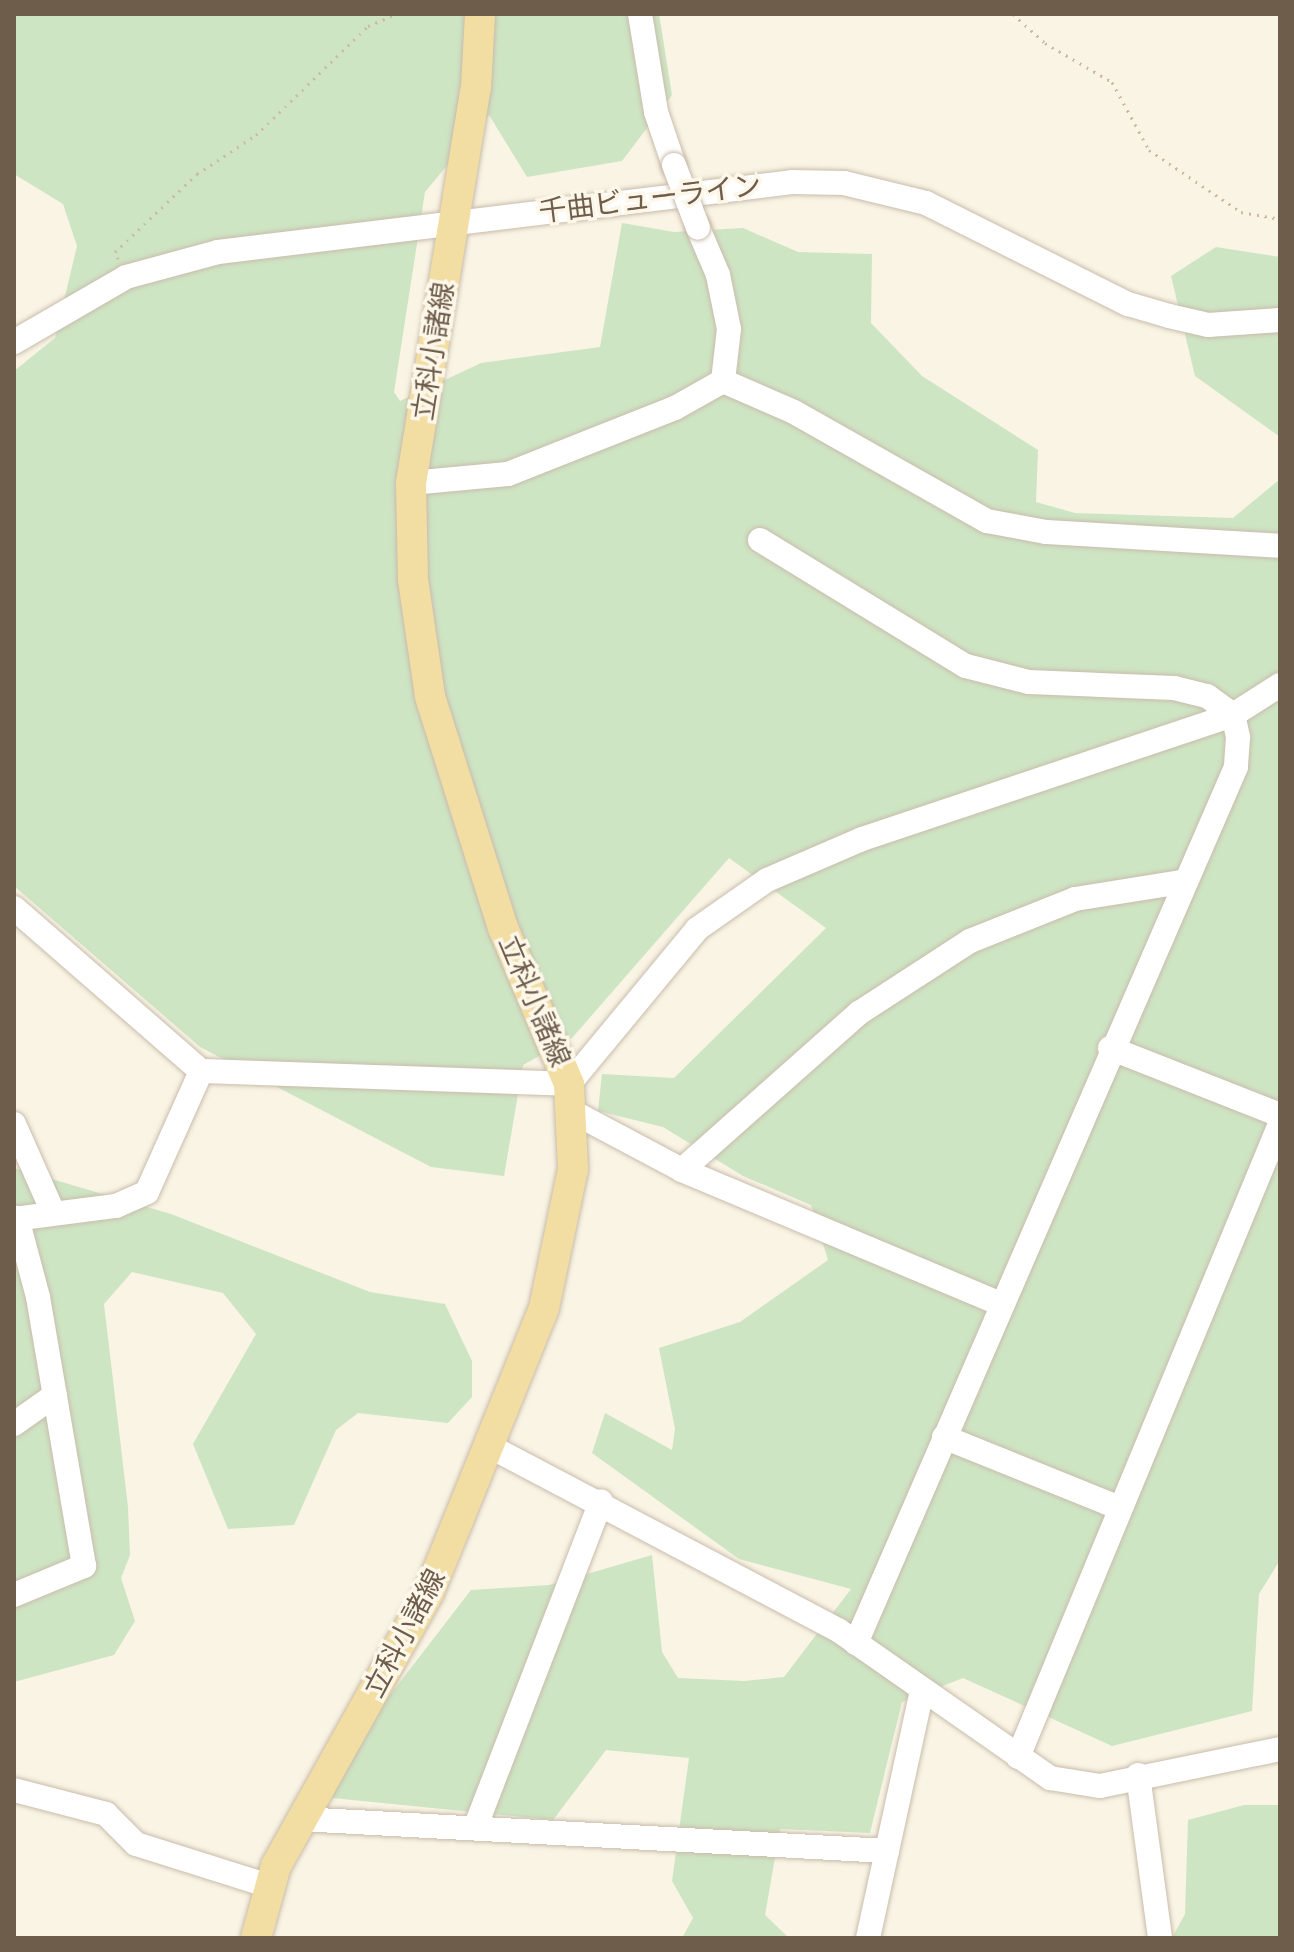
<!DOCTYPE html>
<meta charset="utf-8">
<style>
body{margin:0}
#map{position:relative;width:1294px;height:1952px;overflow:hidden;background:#f9f4e4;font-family:Quicksand,"Noto Sans JP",sans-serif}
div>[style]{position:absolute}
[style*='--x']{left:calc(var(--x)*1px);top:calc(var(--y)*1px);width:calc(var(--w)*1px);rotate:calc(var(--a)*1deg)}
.green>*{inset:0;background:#cee5c4}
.path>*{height:3px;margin-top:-1.5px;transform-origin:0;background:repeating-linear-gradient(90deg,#d0b9a2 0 2px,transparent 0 8px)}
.roads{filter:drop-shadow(0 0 2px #c9bcac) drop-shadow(0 0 2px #c9bcac)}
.minor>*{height:24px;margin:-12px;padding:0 12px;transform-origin:12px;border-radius:12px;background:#fff}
.major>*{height:30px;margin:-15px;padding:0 15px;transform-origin:15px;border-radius:15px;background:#f2dda3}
.bridges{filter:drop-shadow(0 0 2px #c9bcac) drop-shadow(0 0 2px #c9bcac)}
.minor-bridge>*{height:24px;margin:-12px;padding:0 12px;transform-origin:12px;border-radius:12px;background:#fff}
span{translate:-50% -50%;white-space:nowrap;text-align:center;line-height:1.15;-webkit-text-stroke:7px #fdf7ea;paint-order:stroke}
.street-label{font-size:28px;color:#6f5d4c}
.frame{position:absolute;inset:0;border:16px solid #6f5d4c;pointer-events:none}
</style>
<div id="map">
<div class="green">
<i style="clip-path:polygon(14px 14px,659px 14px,672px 95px,622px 161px,527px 177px,489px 115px,425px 192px,394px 392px,400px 401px,481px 363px,600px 347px,622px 223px,674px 232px,743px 228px,798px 252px,872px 254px,871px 323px,922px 376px,1038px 450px,1036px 502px,1075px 513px,1233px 518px,1280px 479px,1280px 1560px,1259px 1594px,1252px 1711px,1112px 1746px,963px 1678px,902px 1702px,870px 1833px,780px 1829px,765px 1915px,789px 1938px,682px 1938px,693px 1918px,672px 1881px,689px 1758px,606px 1750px,553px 1820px,332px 1798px,363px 1730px,471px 1590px,549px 1585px,652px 1555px,662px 1652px,678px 1678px,744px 1681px,784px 1677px,851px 1589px,739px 1559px,592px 1453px,605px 1413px,672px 1450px,675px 1429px,659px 1348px,740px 1322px,828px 1260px,811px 1205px,743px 1176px,663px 1127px,598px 1111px,602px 1074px,674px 1078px,826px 928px,729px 858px,572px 1038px,523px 1065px,504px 1176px,431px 1167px,200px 1047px,14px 886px,14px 371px,55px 338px,77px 246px,63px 204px,14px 174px)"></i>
<i style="clip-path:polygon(1216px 247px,1280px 257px,1280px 437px,1195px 376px,1171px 276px)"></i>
<i style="clip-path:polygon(14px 1168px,171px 1214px,370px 1292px,445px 1304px,472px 1361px,472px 1397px,448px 1423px,358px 1413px,336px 1430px,294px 1525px,228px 1529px,193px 1444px,256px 1334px,223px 1293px,132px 1272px,104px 1304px,128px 1507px,130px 1555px,121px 1578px,135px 1621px,114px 1655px,14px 1682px)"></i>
<i style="clip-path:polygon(1244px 1805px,1280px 1805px,1278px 1938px,1172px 1938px,1185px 1914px,1188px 1820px)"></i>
</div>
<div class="path">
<i style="--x:1013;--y:14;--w:43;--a:42.2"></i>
<i style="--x:1045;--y:43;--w:78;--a:30.2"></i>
<i style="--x:1112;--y:82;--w:77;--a:61.4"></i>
<i style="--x:1149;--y:150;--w:111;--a:34"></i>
<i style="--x:1241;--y:212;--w:40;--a:10"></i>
<i style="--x:118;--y:259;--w:8;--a:-113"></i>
<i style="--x:115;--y:252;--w:113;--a:-43.6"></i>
<i style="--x:197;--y:174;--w:71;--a:-33.5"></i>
<i style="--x:256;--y:135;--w:156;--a:-44.2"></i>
<i style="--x:368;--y:26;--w:30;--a:-23"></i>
</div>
<div class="roads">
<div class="minor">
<i style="--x:640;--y:14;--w:99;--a:80.7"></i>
<i style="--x:656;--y:112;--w:56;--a:71.2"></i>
<i style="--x:698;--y:228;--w:51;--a:66.9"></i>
<i style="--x:718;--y:275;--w:55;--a:78.5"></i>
<i style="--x:729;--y:329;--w:52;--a:96.6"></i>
<i style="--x:14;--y:342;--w:129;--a:-30.1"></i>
<i style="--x:126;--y:277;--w:95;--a:-15.2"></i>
<i style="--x:218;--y:252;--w:578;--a:-6.95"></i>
<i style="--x:792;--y:182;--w:52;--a:1.1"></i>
<i style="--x:844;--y:183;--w:84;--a:13.7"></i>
<i style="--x:926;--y:203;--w:226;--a:26.6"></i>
<i style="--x:1128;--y:304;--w:43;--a:16.3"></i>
<i style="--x:1169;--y:316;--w:40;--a:13"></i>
<i style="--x:1208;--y:325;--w:72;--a:-4"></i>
<i style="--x:411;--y:483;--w:97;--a:-5.3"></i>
<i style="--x:508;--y:474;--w:180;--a:-21.6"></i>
<i style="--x:675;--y:408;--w:55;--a:-29.4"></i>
<i style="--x:723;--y:381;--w:77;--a:23.6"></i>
<i style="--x:794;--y:412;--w:222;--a:29.5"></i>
<i style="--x:987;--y:521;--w:60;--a:10.6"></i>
<i style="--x:1046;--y:532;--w:234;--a:3.4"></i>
<i style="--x:760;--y:540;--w:241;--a:31.5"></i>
<i style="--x:966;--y:666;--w:65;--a:14.3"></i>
<i style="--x:1029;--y:682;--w:145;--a:2.4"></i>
<i style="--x:1174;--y:688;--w:34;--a:14"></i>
<i style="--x:1207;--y:696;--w:32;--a:36"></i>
<i style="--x:1233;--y:715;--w:23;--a:77"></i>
<i style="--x:1238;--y:737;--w:30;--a:94"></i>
<i style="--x:1236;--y:767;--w:955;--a:113.45"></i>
<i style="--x:14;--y:908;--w:248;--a:41.1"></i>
<i style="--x:201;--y:1071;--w:368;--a:2"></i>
<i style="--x:569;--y:1084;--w:201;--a:-50.4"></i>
<i style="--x:697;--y:929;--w:85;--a:-35"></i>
<i style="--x:767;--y:880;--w:103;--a:-23.3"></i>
<i style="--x:862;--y:839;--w:391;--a:-18.5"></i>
<i style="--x:1233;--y:715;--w:56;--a:-32.6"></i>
<i style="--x:1110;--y:1048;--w:183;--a:21.5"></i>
<i style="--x:573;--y:1112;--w:123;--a:28"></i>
<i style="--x:682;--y:1170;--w:346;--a:22.8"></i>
<i style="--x:14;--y:1124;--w:96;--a:66.1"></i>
<i style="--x:682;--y:1170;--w:237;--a:-41.6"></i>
<i style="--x:859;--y:1013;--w:132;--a:-33"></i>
<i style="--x:970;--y:941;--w:113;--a:-21.8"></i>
<i style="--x:1075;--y:899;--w:107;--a:-9.1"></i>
<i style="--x:14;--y:1219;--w:103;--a:-7.3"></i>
<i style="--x:116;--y:1206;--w:34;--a:-24"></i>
<i style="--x:147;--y:1192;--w:133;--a:-65.9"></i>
<i style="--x:14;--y:1424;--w:50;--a:-35.3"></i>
<i style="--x:944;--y:1437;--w:190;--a:22"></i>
<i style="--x:489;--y:1446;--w:395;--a:27.8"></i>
<i style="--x:838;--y:1630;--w:259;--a:34.9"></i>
<i style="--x:1050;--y:1778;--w:51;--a:9.1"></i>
<i style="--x:1100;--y:1786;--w:184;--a:-11.6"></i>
<i style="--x:14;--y:1595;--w:76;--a:-22.5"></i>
<i style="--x:84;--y:1566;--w:273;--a:-99.7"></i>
<i style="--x:38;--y:1297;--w:82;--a:-104.9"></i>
<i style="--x:1018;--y:1757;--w:685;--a:-67.52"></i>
<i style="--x:1138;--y:1775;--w:164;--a:82.3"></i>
<i style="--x:14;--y:1790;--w:95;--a:14.6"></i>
<i style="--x:106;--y:1814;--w:42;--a:45"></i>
<i style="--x:136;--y:1844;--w:139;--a:17.5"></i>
<i style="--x:300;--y:1819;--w:588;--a:3.12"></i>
<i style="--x:475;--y:1828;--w:350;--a:-68.9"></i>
<i style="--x:868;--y:1938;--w:253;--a:-77.7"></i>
</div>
<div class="major">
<i style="--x:256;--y:1938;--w:75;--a:-74.5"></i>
<i style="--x:276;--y:1866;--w:314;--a:-60.8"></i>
<i style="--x:429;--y:1592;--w:71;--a:-67.8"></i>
<i style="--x:456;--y:1526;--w:235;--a:-68"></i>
<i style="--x:544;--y:1308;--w:142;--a:-78.2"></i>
<i style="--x:573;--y:1169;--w:85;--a:-92.7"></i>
<i style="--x:569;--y:1084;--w:169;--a:-112.9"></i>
<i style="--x:503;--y:928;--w:243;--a:-107.5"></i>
<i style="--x:430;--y:696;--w:118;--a:-98.3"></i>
<i style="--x:413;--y:579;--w:96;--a:-91.2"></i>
<i style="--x:411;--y:483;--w:400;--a:-80.7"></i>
<i style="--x:476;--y:88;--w:74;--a:-86.9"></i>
</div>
</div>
<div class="bridges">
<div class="minor-bridge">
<i style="--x:674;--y:165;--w:67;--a:69.1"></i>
</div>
</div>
<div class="street-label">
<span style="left:650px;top:198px;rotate:-7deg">千曲ビューライン</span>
<span style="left:433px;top:351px;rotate:-81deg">立科小諸線</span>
<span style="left:535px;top:1001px;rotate:67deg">立科小諸線</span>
<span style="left:404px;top:1633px;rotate:-62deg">立科小諸線</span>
</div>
<div class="frame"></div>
</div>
